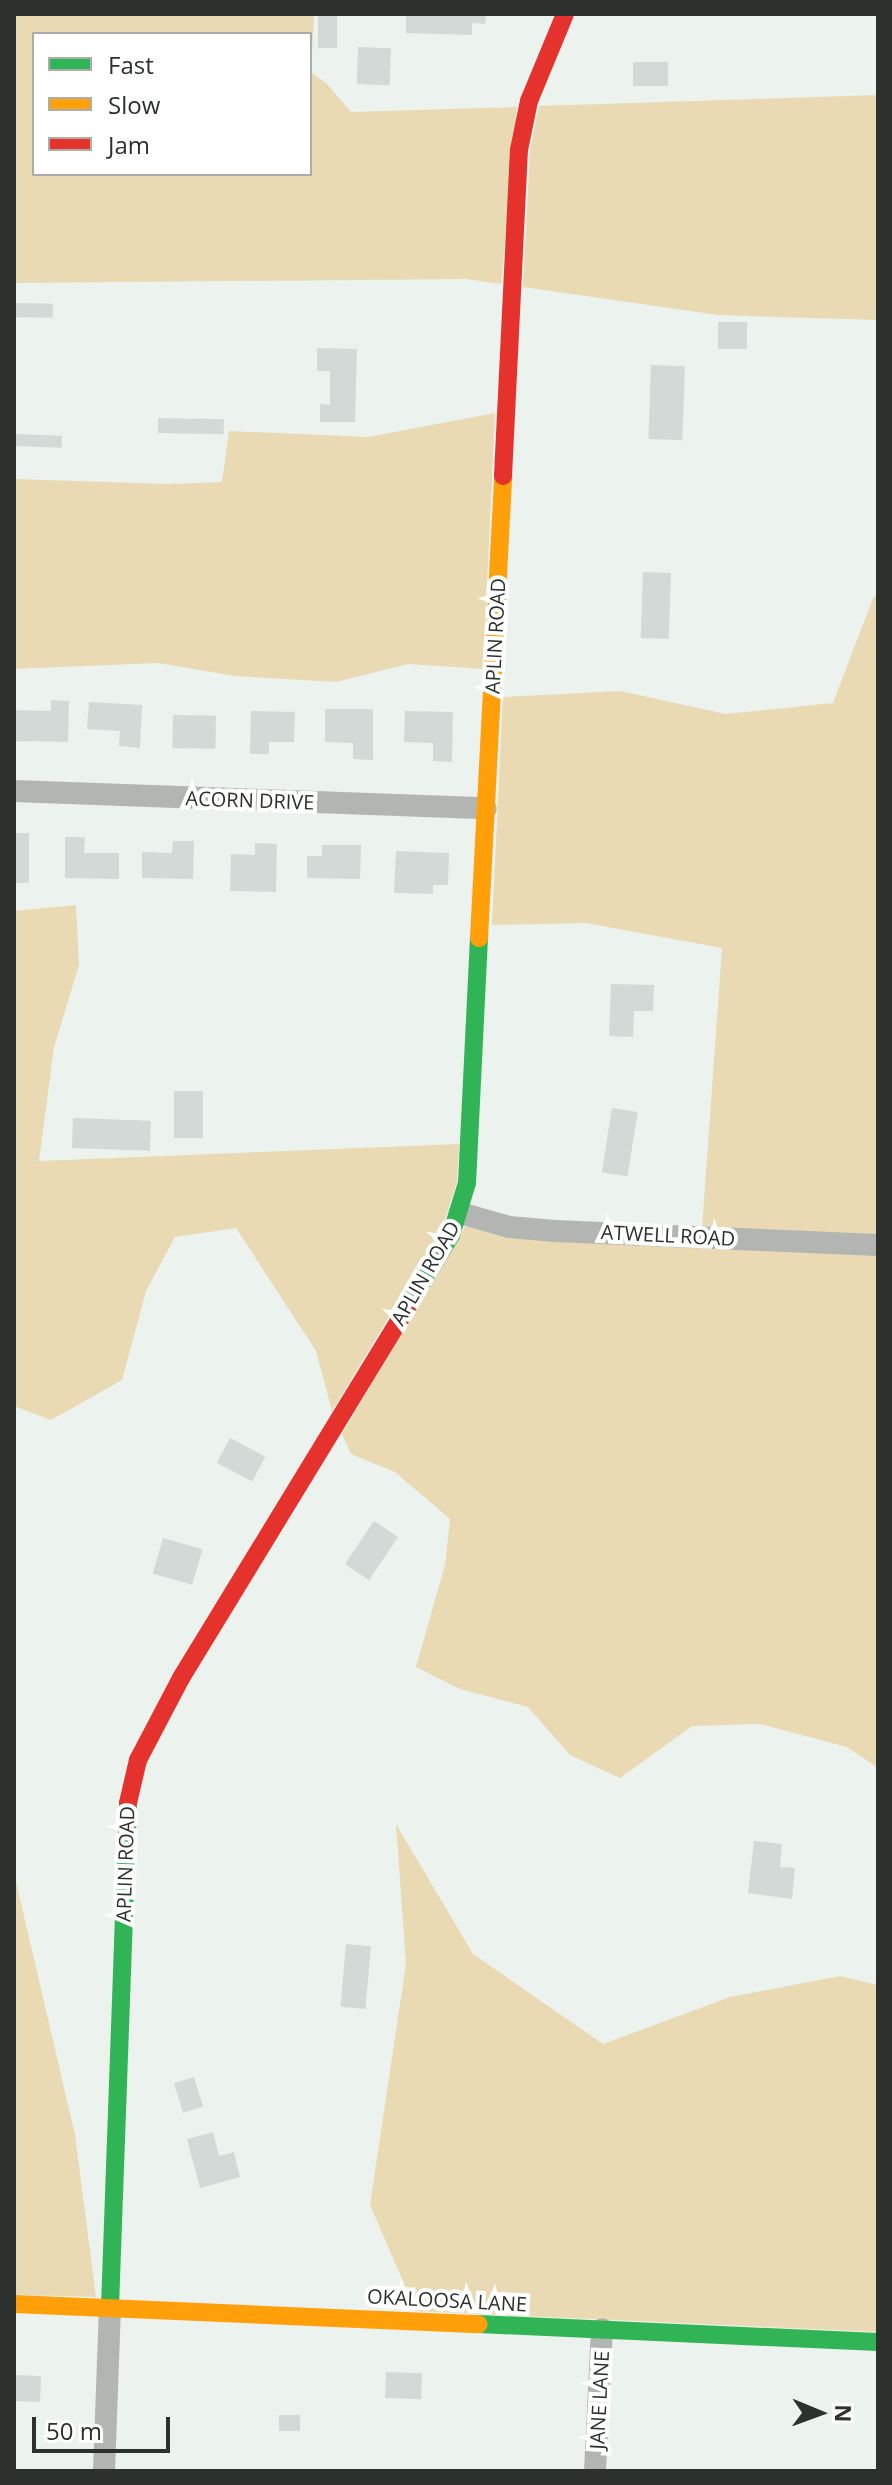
<!DOCTYPE html>
<style>
body{margin:0}
#map{position:relative;width:892px;height:2485px;overflow:hidden;background:#ecf2ed;font-family:"Open Sans",sans-serif}
div>[style]{position:absolute}
[style*='--x']{left:calc(var(--x)*1px);top:calc(var(--y)*1px);width:calc(var(--w)*1px);rotate:calc(var(--a)*1deg)}
.green>*{inset:0;background:#e9dab4}
.building>*{inset:0;background:#d3d9d6;transform-origin:0 0}
.street>*{height:22px;margin:-11px;padding:0 11px;transform-origin:11px;border-radius:11px;background:#b3b5b2}
.fast>*{height:18px;margin:-9px;padding:0 9px;transform-origin:9px;border-radius:9px;background:#30b455}
.slow>*{height:18px;margin:-9px;padding:0 9px;transform-origin:9px;border-radius:9px;background:#ff9f0a}
.jam>*{height:18px;margin:-9px;padding:0 9px;transform-origin:9px;border-radius:9px;background:#e5322d}
span{translate:-50% -50%;white-space:nowrap;text-align:center;line-height:1.15;-webkit-text-stroke:8px #fff;paint-order:stroke}
.street-label{font-size:20px;color:#2c312d}
.frame{position:absolute;inset:0;border:16px solid #2c312d;pointer-events:none}
.legend{position:absolute;left:32px;top:32px;width:280px;height:144px;box-sizing:border-box;background:#fff;border:2px solid #abadab;margin:0;padding:10px 14px;list-style:none;font-size:24px;color:#2c312d}
.legend li{display:flex;align-items:center;gap:16px;height:40px}
.legend b{width:40px;border:2px solid #abadab}
.north{position:absolute;left:780px;top:2373px;width:80px;height:80px;-webkit-text-stroke:6px #fff;paint-order:stroke;rotate:91deg;font-size:22px;font-weight:700;line-height:32px;text-align:center;color:#2c312d}
.north::after{content:'';display:block;margin:auto;width:28px;height:36px;background:#2c312d;clip-path:polygon(50% 0,100% 100%,50% 72%,0 100%)}
.scale{position:absolute;left:32px;top:2417px;width:138px;height:36px;box-sizing:border-box;border:4px solid #2c312d;border-top:0;padding-left:10px;font-size:24px;line-height:28px;white-space:nowrap;color:#2c312d;-webkit-text-stroke:6px #fff;paint-order:stroke}
</style>
<div id="map">
<div class="green">
<i style="clip-path:polygon(evenodd,14px 14px,314px 14px,311px 72px,327px 84px,351px 112px,517px 107px,501px 284px,466px 279px,14px 283px,14px 14px,34px 34px,310px 34px,310px 174px,34px 174px,34px 34px)"></i>
<i style="clip-path:polygon(878px 95px,878px 320px,718px 315px,523px 287px,530px 151px,539px 106px)"></i>
<i style="clip-path:polygon(495px 413px,483px 669px,408px 664px,336px 682px,235px 676px,158px 663px,14px 669px,14px 479px,168px 484px,222px 482px,229px 431px,368px 437px)"></i>
<i style="clip-path:polygon(878px 594px,878px 1236px,702px 1228px,722px 948px,586px 923px,492px 925px,503px 697px,620px 691px,726px 714px,833px 703px,873px 598px)"></i>
<i style="clip-path:polygon(76px 905px,79px 965px,54px 1047px,39px 1161px,459px 1144px,457px 1182px,441px 1231px,332px 1411px,316px 1351px,236px 1228px,175px 1237px,146px 1291px,122px 1380px,51px 1420px,14px 1406px,14px 911px)"></i>
<i style="clip-path:polygon(466px 1225px,878px 1254px,878px 1768px,847px 1747px,760px 1724px,692px 1726px,620px 1778px,570px 1755px,528px 1707px,460px 1689px,416px 1667px,445px 1565px,450px 1519px,395px 1472px,351px 1454px,342px 1434px)"></i>
<i style="clip-path:polygon(396px 1824px,473px 1954px,603px 2044px,730px 1997px,840px 1976px,878px 1985px,878px 2332px,416px 2311px,370px 2205px,406px 1964px)"></i>
<i style="clip-path:polygon(14px 1873px,75px 2135px,96px 2297px,14px 2295px)"></i>
</div>
<div class="building">
<i style="left:318px;top:14px;width:19px;height:34px"></i>
<i style="clip-path:polygon(406px 14px,486px 14px,485px 24px,472px 23px,472px 35px,406px 33px)"></i>
<i style="left:358px;top:47px;width:33px;height:37px;rotate:2deg"></i>
<i style="left:633px;top:62px;width:35px;height:24px"></i>
<i style="left:14px;top:303px;width:39px;height:14px;rotate:1deg"></i>
<i style="left:718px;top:322px;width:29px;height:27px"></i>
<i style="clip-path:polygon(317px 348px,357px 349px,355px 422px,320px 422px,320px 404px,330px 405px,330px 371px,317px 371px)"></i>
<i style="left:651px;top:365px;width:34px;height:74px;rotate:2deg"></i>
<i style="left:158px;top:418px;width:66px;height:15px;rotate:1deg"></i>
<i style="left:14px;top:434px;width:48px;height:12px;rotate:2deg"></i>
<i style="left:643px;top:572px;width:28px;height:66px;rotate:2deg"></i>
<i style="clip-path:polygon(51px 700px,69px 701px,68px 742px,14px 741px,14px 710px,51px 711px)"></i>
<i style="clip-path:polygon(89px 702px,142px 705px,140px 748px,119px 746px,120px 731px,87px 729px)"></i>
<i style="clip-path:polygon(325px 709px,373px 709px,373px 760px,353px 759px,353px 743px,325px 742px)"></i>
<i style="clip-path:polygon(251px 711px,295px 712px,294px 742px,269px 742px,269px 754px,250px 754px)"></i>
<i style="clip-path:polygon(405px 711px,453px 712px,452px 762px,433px 761px,433px 743px,404px 742px)"></i>
<i style="left:173px;top:715px;width:43px;height:33px;rotate:1deg"></i>
<i style="left:14px;top:833px;width:15px;height:50px"></i>
<i style="clip-path:polygon(65px 837px,85px 837px,84px 853px,119px 853px,119px 879px,65px 878px)"></i>
<i style="clip-path:polygon(173px 841px,194px 841px,193px 879px,142px 878px,142px 852px,172px 853px)"></i>
<i style="clip-path:polygon(255px 843px,277px 844px,276px 892px,230px 891px,231px 854px,255px 855px)"></i>
<i style="clip-path:polygon(322px 845px,361px 845px,360px 879px,307px 878px,307px 856px,322px 856px)"></i>
<i style="clip-path:polygon(396px 851px,449px 853px,448px 885px,433px 885px,433px 894px,394px 893px)"></i>
<i style="clip-path:polygon(611px 984px,654px 985px,653px 1011px,634px 1011px,633px 1037px,609px 1036px)"></i>
<i style="left:174px;top:1091px;width:29px;height:47px"></i>
<i style="left:612px;top:1108px;width:26px;height:65px;rotate:9deg"></i>
<i style="left:73px;top:1118px;width:78px;height:30px;rotate:2deg"></i>
<i style="left:230px;top:1438px;width:40px;height:28px;rotate:28deg"></i>
<i style="left:374px;top:1521px;width:29px;height:52px;rotate:34deg"></i>
<i style="left:163px;top:1538px;width:41px;height:37px;rotate:16deg"></i>
<i style="clip-path:polygon(754px 1841px,782px 1844px,780px 1867px,795px 1868px,792px 1899px,748px 1893px)"></i>
<i style="left:346px;top:1944px;width:25px;height:63px;rotate:5deg"></i>
<i style="left:194px;top:2077px;width:31px;height:21px;rotate:73deg"></i>
<i style="clip-path:polygon(213px 2132px,219px 2156px,234px 2152px,240px 2177px,200px 2188px,187px 2139px)"></i>
<i style="left:386px;top:2372px;width:36px;height:26px;rotate:2deg"></i>
<i style="left:14px;top:2375px;width:27px;height:26px;rotate:2deg"></i>
<i style="left:279px;top:2415px;width:21px;height:16px"></i>
</div>
<div class="street">
<i style="--x:14;--y:791;--w:472;--a:2.1"></i>
<i style="--x:460;--y:1213;--w:51;--a:15.9"></i>
<i style="--x:509;--y:1227;--w:46;--a:5"></i>
<i style="--x:555;--y:1231;--w:323;--a:2.5"></i>
<i style="--x:104;--y:2471;--w:164;--a:-87.9"></i>
<i style="--x:595;--y:2471;--w:142;--a:-87.2"></i>
</div>
<div class="fast">
<i style="--x:406;--y:1309;--w:87;--a:-58.7"></i>
<i style="--x:451;--y:1235;--w:54;--a:-72.9"></i>
<i style="--x:467;--y:1183;--w:245;--a:-87.2"></i>
<i style="--x:110;--y:2307;--w:504;--a:-87.95"></i>
<i style="--x:479;--y:2324;--w:399;--a:2.6"></i>
</div>
<div class="slow">
<i style="--x:479;--y:938;--w:463;--a:-87"></i>
<i style="--x:14;--y:2304;--w:465;--a:2.5"></i>
</div>
<div class="jam">
<i style="--x:503;--y:476;--w:326;--a:-87.2"></i>
<i style="--x:519;--y:150;--w:50;--a:-78.5"></i>
<i style="--x:529;--y:101;--w:94;--a:-67.5"></i>
<i style="--x:128;--y:1803;--w:44;--a:-76.9"></i>
<i style="--x:138;--y:1760;--w:93;--a:-62.3"></i>
<i style="--x:181;--y:1678;--w:432;--a:-58.6"></i>
</div>
<div class="street-label">
<span style="left:495px;top:636px;rotate:-87deg">APLIN ROAD</span>
<span style="left:250px;top:800px;rotate:2deg">ACORN DRIVE</span>
<span style="left:668px;top:1235px;rotate:3deg">ATWELL ROAD</span>
<span style="left:425px;top:1273px;rotate:-60deg">APLIN ROAD</span>
<span style="left:125px;top:1864px;rotate:-88deg">APLIN ROAD</span>
<span style="left:447px;top:2300px;rotate:3deg">OKALOOSA LANE</span>
<span style="left:599px;top:2400px;rotate:-87deg">JANE LANE</span>
</div>
<div class="frame"></div>
<ul class="legend">
<li><b style="height:10px;background:#30b455"></b>Fast</li>
<li><b style="height:10px;background:#ff9f0a"></b>Slow</li>
<li><b style="height:10px;background:#e5322d"></b>Jam</li>
</ul>
<div class="north">N</div>
<div class="scale">50 m</div>
</div>
